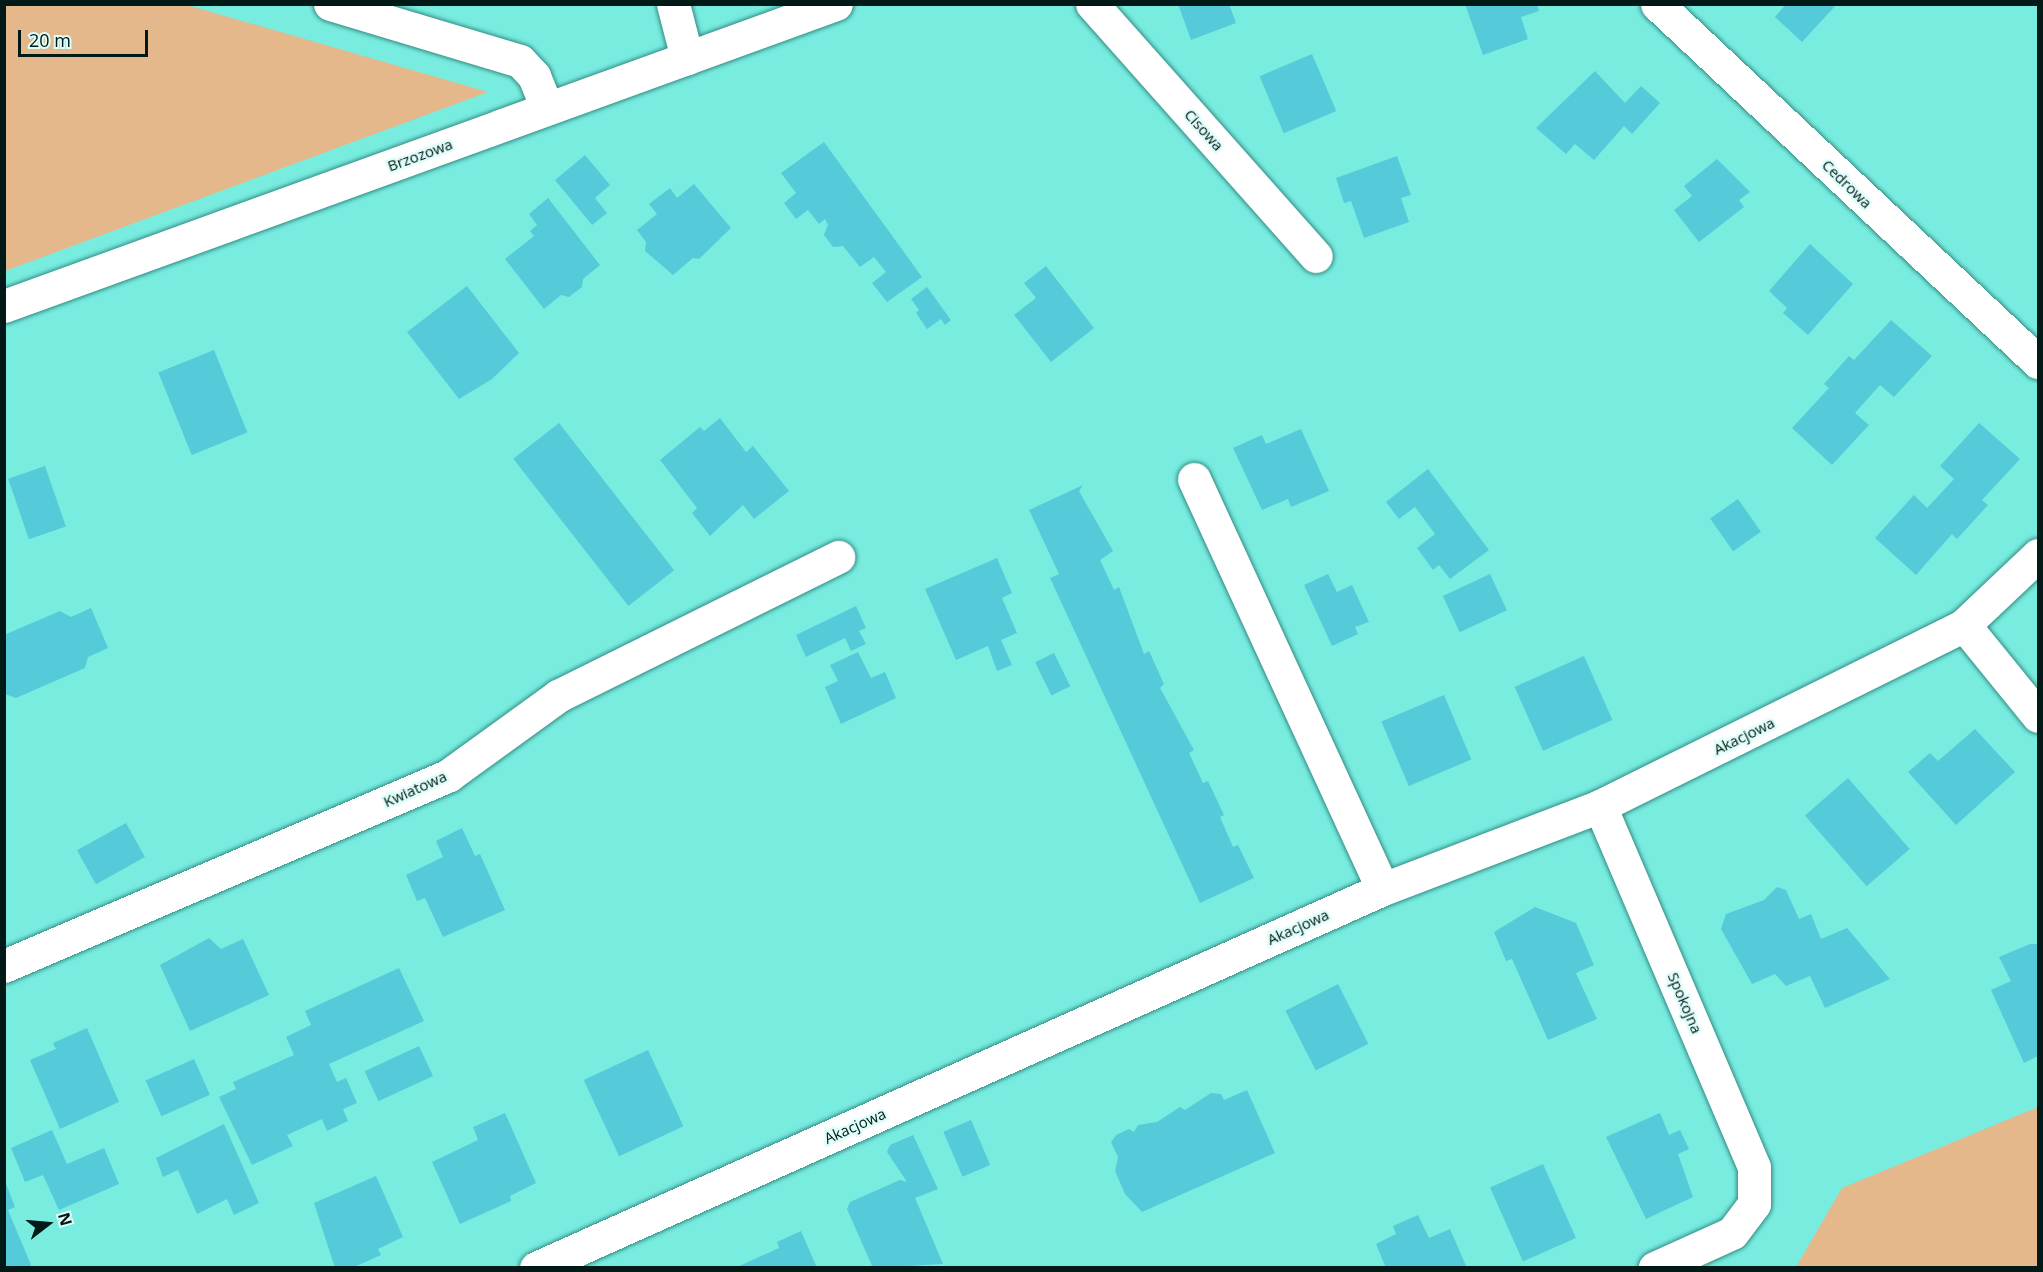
<!DOCTYPE html>
<style>
body{margin:0}
#map{position:relative;width:2043px;height:1272px;overflow:hidden;background:#79ece0;font-family:"Open Sans",sans-serif}
div>[style]{position:absolute}
[style*='--x']{left:calc(var(--x)*1px);top:calc(var(--y)*1px);width:calc(var(--w)*1px);rotate:calc(var(--a)*1deg)}
.green>*{inset:0;background:#e4b88b}
.building>*{inset:0;background:#55cad9;transform-origin:0 0}
.roads{filter:drop-shadow(0 0 2px #328c84) drop-shadow(0 0 2px #328c84)}
.minor>*{height:33px;margin:-16.5px;padding:0 16.5px;transform-origin:16.5px;border-radius:16.5px;background:#fff}
span{translate:-50% -50%;white-space:nowrap;text-align:center;line-height:1.15;-webkit-text-stroke:5px #dffdf9;paint-order:stroke}
.street-label{font-size:15px;color:#011917}
.frame{position:absolute;inset:0;border:6px solid #011917;pointer-events:none}
.north{position:absolute;left:18px;top:1194px;width:60px;height:60px;-webkit-text-stroke:4px #dffdf9;paint-order:stroke;rotate:74deg;font-size:16px;font-weight:700;line-height:24px;text-align:center;color:#011917}
.north::after{content:'';display:block;margin:auto;width:21px;height:27px;background:#011917;clip-path:polygon(50% 0,100% 100%,50% 72%,0 100%)}
.scale{position:absolute;left:18px;top:30px;width:130px;height:27px;box-sizing:border-box;border:3px solid #011917;border-top:0;padding-left:8px;font-size:18px;line-height:21px;white-space:nowrap;color:#011917;-webkit-text-stroke:4px #dffdf9;paint-order:stroke}
</style>
<div id="map">
<div class="green">
<i style="clip-path:polygon(5px 4px,187px 5px,488px 92px,5px 271px)"></i>
<i style="clip-path:polygon(2038px 1107px,2038px 1267px,1796px 1267px,1842px 1188px)"></i>
</div>
<div class="building">
<i style="clip-path:polygon(1178px 4px,1229px 4px,1236px 23px,1191px 40px)"></i>
<i style="clip-path:polygon(1465px 4px,1537px 4px,1539px 11px,1521px 17px,1528px 39px,1483px 55px)"></i>
<i style="clip-path:polygon(1786px 4px,1837px 4px,1802px 42px,1775px 17px)"></i>
<i style="left:1312px;top:54px;width:62px;height:57px;rotate:67deg"></i>
<i style="clip-path:polygon(1595px 71px,1625px 103px,1641px 86px,1660px 103px,1632px 134px,1624px 126px,1594px 160px,1575px 144px,1566px 154px,1536px 128px)"></i>
<i style="clip-path:polygon(824px 142px,922px 277px,887px 302px,872px 283px,886px 272px,874px 257px,860px 267px,843px 246px,833px 247px,824px 235px,828px 225px,825px 219px,819px 224px,808px 210px,796px 219px,784px 203px,796px 193px,781px 173px)"></i>
<i style="clip-path:polygon(585px 155px,610px 185px,595px 198px,607px 213px,592px 225px,555px 180px)"></i>
<i style="clip-path:polygon(1397px 156px,1411px 195px,1401px 198px,1409px 222px,1364px 238px,1351px 201px,1344px 203px,1336px 178px)"></i>
<i style="clip-path:polygon(1717px 159px,1750px 192px,1739px 200px,1744px 207px,1699px 242px,1674px 210px,1692px 196px,1684px 186px)"></i>
<i style="clip-path:polygon(694px 184px,731px 228px,699px 259px,693px 258px,673px 275px,645px 251px,646px 242px,637px 230px,657px 214px,649px 204px,670px 188px,677px 198px)"></i>
<i style="clip-path:polygon(548px 198px,600px 265px,583px 279px,582px 287px,569px 297px,561px 295px,544px 309px,505px 259px,534px 236px,530px 231px,537px 225px,529px 214px)"></i>
<i style="clip-path:polygon(1810px 244px,1853px 284px,1808px 335px,1783px 313px,1787px 308px,1769px 291px)"></i>
<i style="clip-path:polygon(1046px 266px,1094px 328px,1051px 362px,1014px 315px,1036px 298px,1024px 283px)"></i>
<i style="clip-path:polygon(467px 286px,519px 353px,492px 379px,459px 399px,407px 332px)"></i>
<i style="clip-path:polygon(927px 287px,951px 320px,945px 325px,941px 319px,927px 329px,916px 313px,919px 310px,911px 299px)"></i>
<i style="clip-path:polygon(1891px 320px,1932px 356px,1894px 397px,1880px 385px,1855px 413px,1869px 425px,1832px 465px,1792px 428px,1829px 388px,1824px 384px,1849px 356px,1854px 360px)"></i>
<i style="left:214px;top:350px;width:89px;height:60px;rotate:68deg"></i>
<i style="clip-path:polygon(720px 418px,746px 452px,753px 446px,789px 491px,754px 519px,743px 505px,710px 536px,692px 513px,697px 508px,660px 460px,700px 427px,704px 431px)"></i>
<i style="left:559px;top:423px;width:187px;height:58px;rotate:52deg"></i>
<i style="clip-path:polygon(1979px 423px,2020px 459px,1982px 500px,1988px 505px,1957px 539px,1952px 534px,1916px 575px,1875px 538px,1914px 495px,1927px 508px,1954px 479px,1940px 466px)"></i>
<i style="clip-path:polygon(1301px 429px,1329px 491px,1291px 507px,1288px 499px,1262px 510px,1233px 448px,1262px 435px,1266px 444px)"></i>
<i style="left:45px;top:466px;width:64px;height:39px;rotate:71deg"></i>
<i style="clip-path:polygon(1428px 469px,1489px 550px,1450px 579px,1439px 565px,1433px 570px,1417px 548px,1435px 534px,1415px 507px,1399px 519px,1386px 502px)"></i>
<i style="clip-path:polygon(1083px 485px,1079px 491px,1113px 551px,1100px 560px,1114px 590px,1119px 587px,1144px 654px,1149px 651px,1164px 684px,1160px 688px,1194px 750px,1189px 753px,1203px 783px,1208px 781px,1224px 815px,1220px 817px,1233px 847px,1238px 845px,1254px 878px,1200px 903px,1050px 578px,1059px 574px,1029px 510px)"></i>
<i style="left:1738px;top:499px;width:40px;height:34px;rotate:55deg"></i>
<i style="clip-path:polygon(997px 558px,1012px 593px,1002px 598px,1017px 633px,1001px 640px,1012px 665px,997px 671px,988px 646px,956px 660px,925px 589px)"></i>
<i style="clip-path:polygon(1328px 574px,1337px 592px,1352px 585px,1369px 622px,1355px 627px,1358px 634px,1332px 646px,1304px 585px)"></i>
<i style="left:1490px;top:574px;width:40px;height:52px;rotate:65deg"></i>
<i style="clip-path:polygon(856px 606px,866px 628px,859px 631px,866px 644px,851px 651px,845px 638px,806px 657px,796px 635px)"></i>
<i style="clip-path:polygon(91px 608px,108px 648px,88px 657px,85px 668px,16px 698px,5px 694px,4px 635px,60px 611px,71px 617px)"></i>
<i style="clip-path:polygon(858px 652px,871px 678px,885px 672px,896px 698px,841px 724px,825px 687px,838px 681px,830px 665px)"></i>
<i style="left:1054px;top:653px;width:37px;height:21px;rotate:64deg"></i>
<i style="left:1584px;top:656px;width:70px;height:76px;rotate:66deg"></i>
<i style="left:1444px;top:695px;width:70px;height:68px;rotate:67deg"></i>
<i style="clip-path:polygon(1975px 729px,2015px 772px,1956px 825px,1908px 772px,1930px 753px,1938px 761px)"></i>
<i style="left:1848px;top:778px;width:94px;height:57px;rotate:49deg"></i>
<i style="left:126px;top:823px;width:39px;height:56px;rotate:61deg"></i>
<i style="clip-path:polygon(462px 828px,475px 856px,480px 854px,505px 910px,443px 937px,425px 898px,417px 901px,406px 875px,443px 857px,436px 841px)"></i>
<i style="clip-path:polygon(1777px 887px,1786px 890px,1799px 919px,1811px 914px,1821px 939px,1847px 928px,1890px 979px,1825px 1008px,1810px 976px,1786px 986px,1775px 974px,1752px 984px,1721px 929px,1726px 914px,1764px 900px)"></i>
<i style="clip-path:polygon(1535px 907px,1576px 923px,1594px 965px,1576px 973px,1597px 1019px,1548px 1040px,1512px 959px,1506px 961px,1494px 932px)"></i>
<i style="clip-path:polygon(209px 938px,221px 949px,243px 939px,269px 995px,190px 1031px,160px 965px)"></i>
<i style="clip-path:polygon(2030px 944px,2038px 944px,2038px 1056px,2024px 1063px,1991px 990px,2011px 981px,1999px 957px)"></i>
<i style="clip-path:polygon(399px 968px,424px 1021px,329px 1064px,337px 1082px,346px 1078px,357px 1103px,343px 1109px,348px 1121px,327px 1131px,322px 1119px,287px 1135px,293px 1146px,252px 1165px,219px 1097px,236px 1089px,233px 1082px,294px 1055px,286px 1037px,311px 1025px,305px 1011px)"></i>
<i style="left:1338px;top:984px;width:67px;height:59px;rotate:63deg"></i>
<i style="clip-path:polygon(87px 1028px,119px 1102px,60px 1129px,30px 1060px,56px 1049px,53px 1043px)"></i>
<i style="left:419px;top:1046px;width:33px;height:60px;rotate:65deg"></i>
<i style="left:648px;top:1050px;width:84px;height:71px;rotate:65deg"></i>
<i style="left:194px;top:1059px;width:39px;height:53px;rotate:66deg"></i>
<i style="clip-path:polygon(1247px 1090px,1275px 1153px,1142px 1212px,1125px 1194px,1115px 1171px,1118px 1157px,1111px 1142px,1116px 1135px,1129px 1129px,1134px 1132px,1138px 1125px,1157px 1122px,1180px 1107px,1185px 1110px,1211px 1093px,1221px 1094px,1224px 1100px)"></i>
<i style="clip-path:polygon(505px 1113px,536px 1183px,510px 1196px,511px 1201px,460px 1224px,432px 1162px,478px 1140px,473px 1127px)"></i>
<i style="clip-path:polygon(1660px 1113px,1669px 1135px,1680px 1130px,1689px 1149px,1678px 1154px,1693px 1197px,1646px 1219px,1606px 1137px)"></i>
<i style="left:971px;top:1120px;width:49px;height:30px;rotate:67deg"></i>
<i style="clip-path:polygon(224px 1124px,259px 1203px,234px 1215px,227px 1199px,197px 1214px,178px 1170px,163px 1177px,156px 1158px)"></i>
<i style="clip-path:polygon(52px 1130px,67px 1164px,104px 1148px,119px 1184px,59px 1210px,43px 1175px,25px 1182px,11px 1148px)"></i>
<i style="clip-path:polygon(913px 1135px,938px 1189px,915px 1198px,943px 1264px,873px 1268px,847px 1209px,850px 1202px,900px 1180px,907px 1182px,887px 1152px,890px 1145px)"></i>
<i style="left:1543px;top:1164px;width:81px;height:58px;rotate:66deg"></i>
<i style="clip-path:polygon(376px 1176px,403px 1237px,378px 1249px,381px 1255px,352px 1268px,335px 1268px,314px 1203px)"></i>
<i style="clip-path:polygon(5px 1181px,15px 1207px,8px 1210px,31px 1265px,26px 1268px,4px 1268px)"></i>
<i style="clip-path:polygon(1418px 1215px,1429px 1238px,1450px 1229px,1467px 1268px,1386px 1268px,1376px 1244px,1396px 1234px,1393px 1226px)"></i>
<i style="clip-path:polygon(801px 1231px,817px 1268px,735px 1268px,779px 1248px,777px 1242px)"></i>
</div>
<div class="roads">
<div class="minor">
<i style="--x:330;--y:4;--w:198;--a:16.7"></i>
<i style="--x:520;--y:61;--w:21;--a:47"></i>
<i style="--x:534;--y:76;--w:35;--a:68"></i>
<i style="--x:673;--y:4;--w:56;--a:75.5"></i>
<i style="--x:1092;--y:4;--w:337;--a:48.4"></i>
<i style="--x:1657;--y:4;--w:523;--a:43.22"></i>
<i style="--x:4;--y:306;--w:885;--a:-19.95"></i>
<i style="--x:1194;--y:479;--w:451;--a:65.3"></i>
<i style="--x:1964;--y:625;--w:117;--a:50.9"></i>
<i style="--x:1600;--y:806;--w:392;--a:66.9"></i>
<i style="--x:1754;--y:1167;--w:37;--a:90"></i>
<i style="--x:1754;--y:1204;--w:36;--a:127"></i>
<i style="--x:1732;--y:1233;--w:85;--a:155.6"></i>
<i style="--x:4;--y:966;--w:484;--a:-23.2"></i>
<i style="--x:449;--y:775;--w:135;--a:-35.9"></i>
<i style="--x:558;--y:696;--w:313;--a:-26.4"></i>
<i style="--x:536;--y:1268;--w:928;--a:-24.11"></i>
<i style="--x:1383;--y:889;--w:232;--a:-20.9"></i>
<i style="--x:1600;--y:806;--w:407;--a:-26.4"></i>
<i style="--x:1964;--y:625;--w:102;--a:-43.4"></i>
</div>
</div>
<div class="street-label">
<span style="left:1204px;top:130px;rotate:48deg">Cisowa</span>
<span style="left:420px;top:155px;rotate:-20deg">Brzozowa</span>
<span style="left:1847px;top:184px;rotate:44deg">Cedrowa</span>
<span style="left:1744px;top:736px;rotate:-26deg">Akacjowa</span>
<span style="left:415px;top:789px;rotate:-24deg">Kwiatowa</span>
<span style="left:1298px;top:927px;rotate:-24deg">Akacjowa</span>
<span style="left:1685px;top:1003px;rotate:67deg">Spokojna</span>
<span style="left:855px;top:1126px;rotate:-24deg">Akacjowa</span>
</div>
<div class="frame"></div>
<div class="north">N</div>
<div class="scale">20 m</div>
</div>
